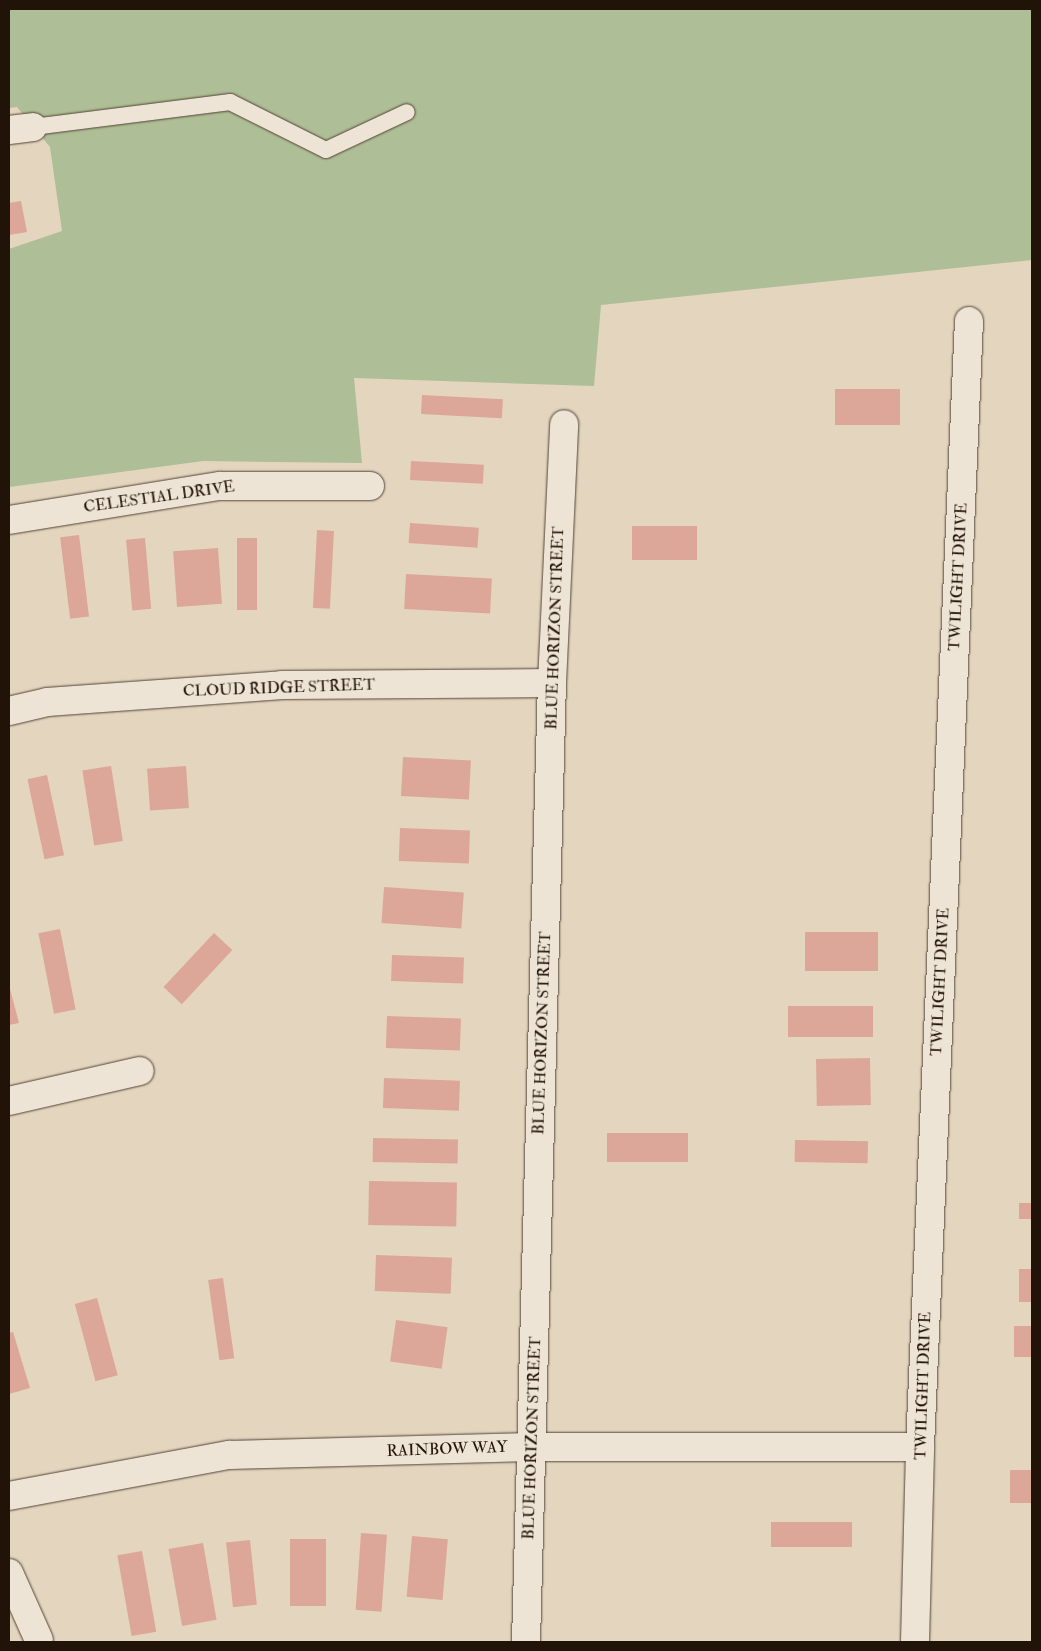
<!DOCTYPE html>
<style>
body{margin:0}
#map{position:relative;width:1041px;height:1651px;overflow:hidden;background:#e4d5be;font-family:"IM FELL Double Pica",serif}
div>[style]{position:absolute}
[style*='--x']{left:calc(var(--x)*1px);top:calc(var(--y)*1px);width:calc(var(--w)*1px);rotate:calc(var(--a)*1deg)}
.green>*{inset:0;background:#aebe96}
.building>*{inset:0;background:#dca798;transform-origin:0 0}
.roads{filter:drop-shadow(0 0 1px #524436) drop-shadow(0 0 1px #524436)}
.lane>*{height:16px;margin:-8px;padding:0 8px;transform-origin:8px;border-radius:8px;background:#ede4d5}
.street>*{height:28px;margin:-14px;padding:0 14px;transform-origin:14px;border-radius:14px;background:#ede4d5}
span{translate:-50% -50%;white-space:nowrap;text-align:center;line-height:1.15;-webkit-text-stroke:4px #ede4d5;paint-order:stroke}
.street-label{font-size:16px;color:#221308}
.frame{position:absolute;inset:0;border:10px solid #221308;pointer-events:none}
</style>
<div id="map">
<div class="green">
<i style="clip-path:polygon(9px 9px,1032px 9px,1032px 260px,601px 305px,594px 386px,354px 378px,362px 463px,203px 461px,9px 487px,9px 249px,62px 231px,50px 147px,17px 107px,9px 108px)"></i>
</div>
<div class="building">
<i style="clip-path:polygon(21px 201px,27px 232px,9px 235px,9px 203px)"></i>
<i style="left:835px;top:389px;width:65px;height:36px"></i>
<i style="left:422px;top:395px;width:81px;height:19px;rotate:3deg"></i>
<i style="left:411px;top:461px;width:73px;height:19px;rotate:3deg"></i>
<i style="left:410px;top:523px;width:69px;height:20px;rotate:4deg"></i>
<i style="left:632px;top:526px;width:65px;height:34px"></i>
<i style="left:317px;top:530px;width:17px;height:78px;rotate:3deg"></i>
<i style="left:79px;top:535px;width:82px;height:19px;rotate:83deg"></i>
<i style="left:145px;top:538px;width:71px;height:19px;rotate:85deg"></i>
<i style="left:237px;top:538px;width:20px;height:72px"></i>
<i style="left:218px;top:548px;width:56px;height:45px;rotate:86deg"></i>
<i style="left:406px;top:574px;width:86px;height:35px;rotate:3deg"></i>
<i style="left:403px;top:757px;width:68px;height:39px;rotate:3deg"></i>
<i style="left:111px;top:766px;width:76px;height:29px;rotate:81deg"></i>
<i style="left:186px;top:766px;width:42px;height:39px;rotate:86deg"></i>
<i style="left:47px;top:775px;width:82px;height:20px;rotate:78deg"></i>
<i style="left:400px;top:828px;width:70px;height:33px;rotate:2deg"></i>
<i style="left:384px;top:887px;width:80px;height:36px;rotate:4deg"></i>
<i style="left:60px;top:929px;width:82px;height:22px;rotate:79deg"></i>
<i style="left:805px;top:932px;width:73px;height:39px"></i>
<i style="left:214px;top:933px;width:25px;height:74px;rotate:43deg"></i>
<i style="left:392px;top:955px;width:72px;height:26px;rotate:2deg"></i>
<i style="clip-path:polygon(9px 985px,19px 1023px,9px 1025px)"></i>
<i style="left:788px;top:1006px;width:85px;height:31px"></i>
<i style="left:387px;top:1016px;width:74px;height:32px;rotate:2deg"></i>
<i style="left:870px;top:1058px;width:47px;height:54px;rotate:89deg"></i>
<i style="left:384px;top:1078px;width:76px;height:30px;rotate:2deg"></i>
<i style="left:688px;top:1133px;width:29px;height:81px;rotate:90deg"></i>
<i style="left:373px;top:1138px;width:85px;height:24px;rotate:1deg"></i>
<i style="left:795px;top:1140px;width:73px;height:22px;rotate:1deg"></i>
<i style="left:369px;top:1181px;width:88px;height:44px;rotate:1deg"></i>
<i style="left:1019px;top:1203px;width:13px;height:16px"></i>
<i style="left:376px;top:1255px;width:76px;height:36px;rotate:2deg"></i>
<i style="left:1032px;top:1269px;width:33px;height:13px;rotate:90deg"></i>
<i style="left:223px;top:1278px;width:81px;height:15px;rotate:82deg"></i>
<i style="left:97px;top:1298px;width:80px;height:23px;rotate:75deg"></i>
<i style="left:396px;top:1320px;width:52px;height:42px;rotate:8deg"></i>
<i style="left:1014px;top:1326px;width:18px;height:31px"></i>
<i style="clip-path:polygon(13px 1332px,30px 1388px,9px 1394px,9px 1333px)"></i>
<i style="left:1032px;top:1470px;width:33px;height:22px;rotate:90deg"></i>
<i style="left:852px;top:1522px;width:25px;height:81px;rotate:90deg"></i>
<i style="left:361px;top:1533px;width:26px;height:77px;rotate:4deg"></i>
<i style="left:412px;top:1536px;width:36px;height:61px;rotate:5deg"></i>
<i style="left:290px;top:1539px;width:36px;height:67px"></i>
<i style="left:250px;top:1540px;width:65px;height:24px;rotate:84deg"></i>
<i style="left:203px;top:1543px;width:78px;height:35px;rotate:80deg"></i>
<i style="left:142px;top:1551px;width:82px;height:25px;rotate:80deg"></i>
</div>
<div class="roads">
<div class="lane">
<i style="--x:33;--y:127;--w:199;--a:-7.2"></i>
<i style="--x:230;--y:102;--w:107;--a:26.6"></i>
<i style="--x:326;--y:150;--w:89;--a:-25.1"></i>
</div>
<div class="street">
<i style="--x:9;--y:130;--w:24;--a:-7"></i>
<i style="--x:9;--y:520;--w:214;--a:-9.2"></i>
<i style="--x:220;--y:486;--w:150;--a:0"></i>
<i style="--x:9;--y:711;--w:39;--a:-13"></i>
<i style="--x:47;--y:702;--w:236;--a:-4.1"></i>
<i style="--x:282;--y:685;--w:270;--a:-0.4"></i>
<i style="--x:9;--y:1101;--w:134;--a:-12.9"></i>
<i style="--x:9;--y:1496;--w:224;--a:-10.6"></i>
<i style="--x:229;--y:1455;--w:302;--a:-1.5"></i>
<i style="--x:531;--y:1447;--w:389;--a:0"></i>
<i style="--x:9;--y:1573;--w:73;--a:65.9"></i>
<i style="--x:526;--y:1642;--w:959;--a:-88.45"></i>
<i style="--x:552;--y:683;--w:259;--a:-87.3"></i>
<i style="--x:915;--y:1642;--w:195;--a:-88.5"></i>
<i style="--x:920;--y:1447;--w:1127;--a:-87.51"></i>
</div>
</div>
<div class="street-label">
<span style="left:159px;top:497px;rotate:-8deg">CELESTIAL DRIVE</span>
<span style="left:958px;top:577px;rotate:-87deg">TWILIGHT DRIVE</span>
<span style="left:555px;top:628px;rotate:-88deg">BLUE HORIZON STREET</span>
<span style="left:279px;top:688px;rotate:-2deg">CLOUD RIDGE STREET</span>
<span style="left:940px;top:982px;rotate:-87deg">TWILIGHT DRIVE</span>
<span style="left:542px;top:1033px;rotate:-88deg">BLUE HORIZON STREET</span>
<span style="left:923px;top:1386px;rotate:-88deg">TWILIGHT DRIVE</span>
<span style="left:532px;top:1438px;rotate:-88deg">BLUE HORIZON STREET</span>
<span style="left:447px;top:1449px;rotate:-2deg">RAINBOW WAY</span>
</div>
<div class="frame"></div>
</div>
